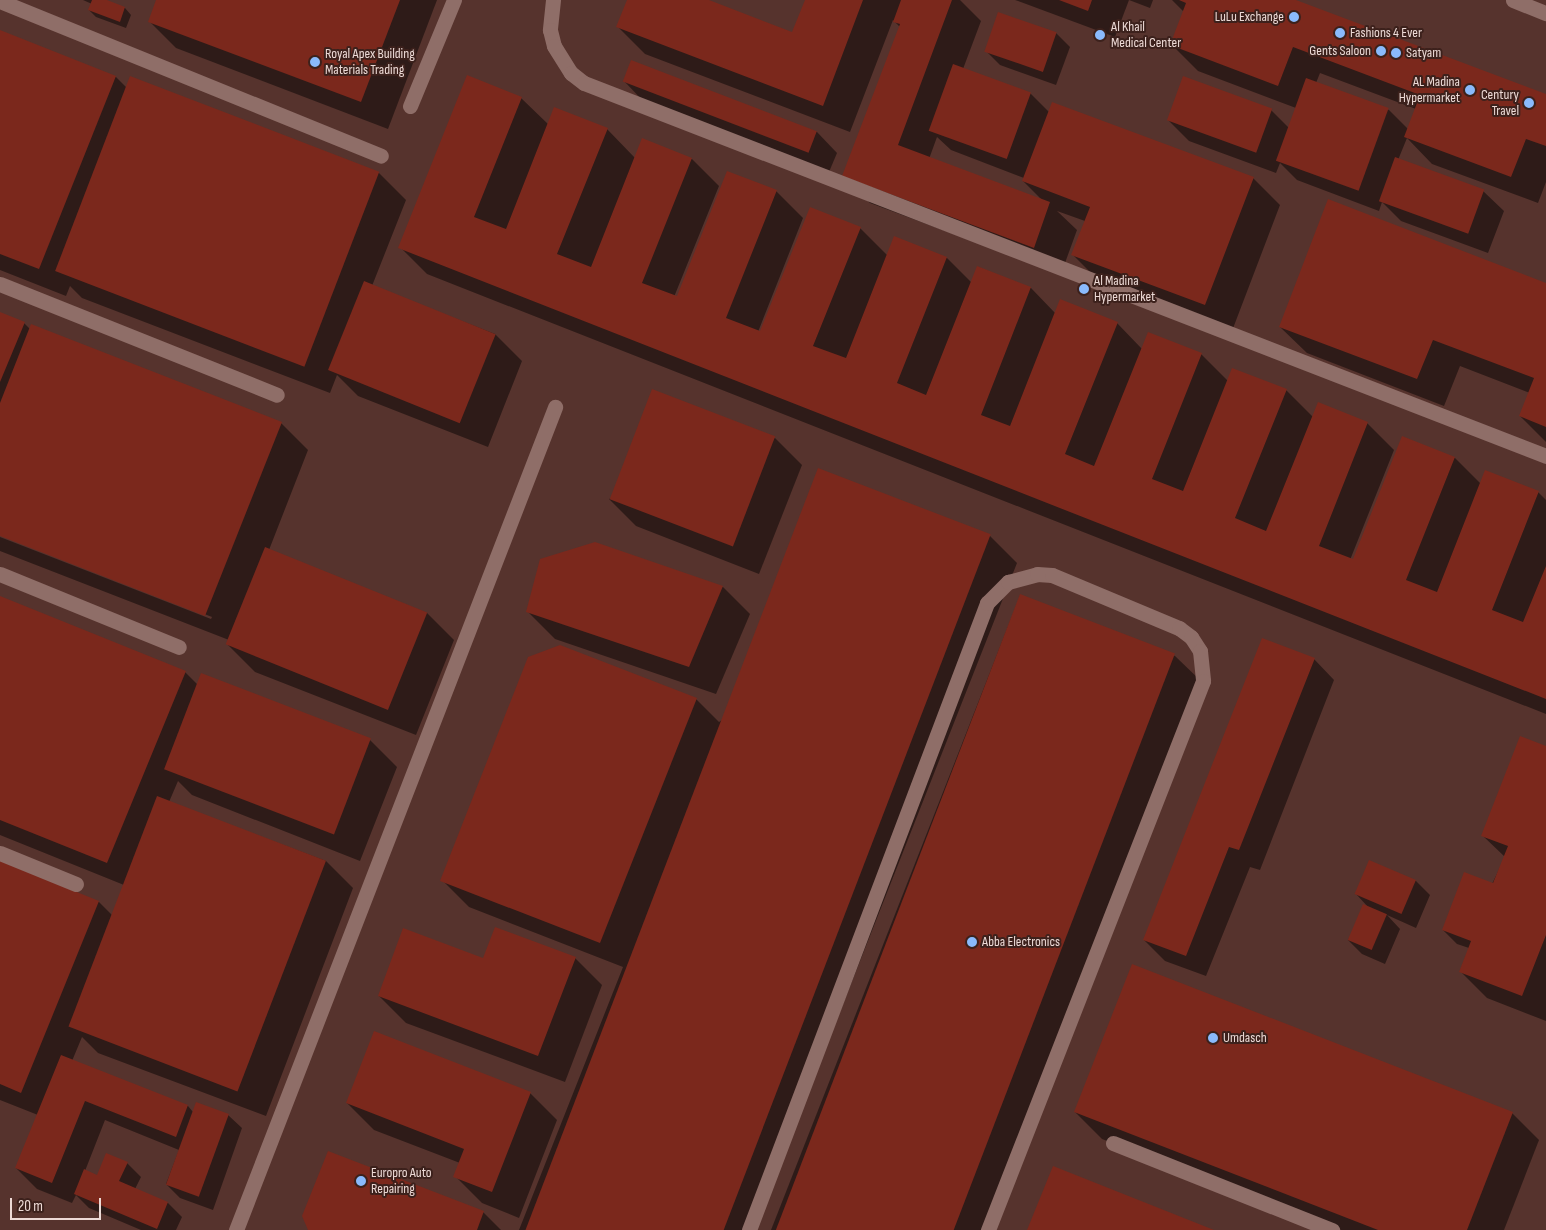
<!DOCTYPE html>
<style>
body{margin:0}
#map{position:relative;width:1546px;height:1230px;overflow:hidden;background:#472b26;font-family:"Sofia Sans Condensed",sans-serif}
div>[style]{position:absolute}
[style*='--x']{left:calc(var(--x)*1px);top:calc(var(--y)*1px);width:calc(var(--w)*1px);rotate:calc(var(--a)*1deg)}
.built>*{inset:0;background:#56332d;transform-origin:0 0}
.shadow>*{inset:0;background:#0007}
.building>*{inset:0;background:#7b281c;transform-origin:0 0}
.lane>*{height:15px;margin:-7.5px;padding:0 7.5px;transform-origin:7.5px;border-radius:7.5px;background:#8f6e68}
.dots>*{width:14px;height:14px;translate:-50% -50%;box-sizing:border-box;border:2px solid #3c211c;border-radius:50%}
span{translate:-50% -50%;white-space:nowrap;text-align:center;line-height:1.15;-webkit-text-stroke:4px #3c211c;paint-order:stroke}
.poi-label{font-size:14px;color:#eddad6}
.right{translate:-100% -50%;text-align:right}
.left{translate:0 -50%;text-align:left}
.scale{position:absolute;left:10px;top:1198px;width:91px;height:22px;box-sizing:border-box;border:2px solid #eddad6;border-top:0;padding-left:6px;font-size:15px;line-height:18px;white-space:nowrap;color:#eddad6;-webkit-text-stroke:4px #3c211c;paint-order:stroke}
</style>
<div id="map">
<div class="built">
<i style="left:0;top:0;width:1546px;height:1230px"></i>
</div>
<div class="shadow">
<i style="clip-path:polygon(83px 0,103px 0,125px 8px,131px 15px,126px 28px,96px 17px,89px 10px,92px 4px)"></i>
<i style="clip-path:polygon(158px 0,437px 0,388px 129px,176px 48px,149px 21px)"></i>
<i style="clip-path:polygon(evenodd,628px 0,706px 0,793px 33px,806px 0,960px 0,981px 21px,963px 69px,1030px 93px,1049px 112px,1253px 178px,1280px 205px,1232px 331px,1100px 282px,1073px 255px,1085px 221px,1057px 211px,1077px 230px,1061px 274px,870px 203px,843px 176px,900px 27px,893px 20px,850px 132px,645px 54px,618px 27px,628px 0,937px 137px,951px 150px,1024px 178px,1023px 181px,1043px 201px,929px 159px,937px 137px)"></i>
<i style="clip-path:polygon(1015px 0,1129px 0,1115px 37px)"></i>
<i style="clip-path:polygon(1129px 0,1153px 0,1150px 8px)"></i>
<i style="clip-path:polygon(evenodd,1172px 0,1293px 0,1546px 95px,1546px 182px,1538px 203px,1432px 164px,1407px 138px,1398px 160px,1483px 191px,1504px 211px,1488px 253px,1401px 221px,1382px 202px,1379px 211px,1297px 180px,1280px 163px,1276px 173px,1189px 141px,1168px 120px,1271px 110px,1289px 128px,1296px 108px,1198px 71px,1171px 44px,1184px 12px,1172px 0,1320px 73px,1416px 109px,1408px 129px,1389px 110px,1316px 83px,1320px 73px)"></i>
<i style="clip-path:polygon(0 31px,116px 77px,127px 88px,379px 173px,406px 200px,372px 286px,495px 334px,522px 361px,488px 447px,358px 396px,337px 375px,330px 393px,82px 298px,70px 286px,66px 296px,0 270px)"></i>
<i style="clip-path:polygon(1056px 33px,1070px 47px,1056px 85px,1000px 65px,986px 51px)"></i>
<i style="clip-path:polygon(631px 62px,817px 132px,837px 153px,829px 172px,644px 102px,624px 81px)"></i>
<i style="clip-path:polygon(521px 98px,549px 125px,607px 129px,635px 158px,692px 159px,719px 186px,674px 297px,677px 298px,776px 191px,803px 218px,758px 332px,761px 333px,860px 228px,888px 256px,895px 238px,947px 258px,972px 283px,978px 267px,1031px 288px,1056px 314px,1117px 323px,1142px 349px,1201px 354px,1228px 381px,1286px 390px,1313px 417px,1367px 423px,1394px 450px,1350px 560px,1354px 561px,1403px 437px,1455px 458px,1481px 484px,1538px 492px,1546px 500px,1546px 714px,427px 274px,400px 247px)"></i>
<i style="clip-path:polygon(1546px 284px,1546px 442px,1520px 416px,1530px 393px,1460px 366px,1444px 406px,1307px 353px,1280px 327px)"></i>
<i style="clip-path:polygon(0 313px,24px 323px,30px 329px,281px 423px,308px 450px,269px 550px,427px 613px,454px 640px,416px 735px,255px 672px,228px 645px,229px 640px,0 551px,0 537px,211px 619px,212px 617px,0 534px)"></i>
<i style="clip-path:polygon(775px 438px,802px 465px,759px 574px,636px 526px,609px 499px)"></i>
<i style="clip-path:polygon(990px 536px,1017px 563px,754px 1230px,519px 1230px,623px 967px,469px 907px,442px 880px,696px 699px,719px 722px)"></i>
<i style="clip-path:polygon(595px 543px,723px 587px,750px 614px,716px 694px,555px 639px,528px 612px)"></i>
<i style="clip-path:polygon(1020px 596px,1175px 656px,1202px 682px,986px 1230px,771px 1230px)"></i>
<i style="clip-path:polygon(0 597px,185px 672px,198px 685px,370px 740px,397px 767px,360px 861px,192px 795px,178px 781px,169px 802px,326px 861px,353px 888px,266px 1116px,98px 1053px,82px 1037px,72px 1061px,188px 1106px,193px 1112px,228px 1115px,242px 1128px,213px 1210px,180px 1198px,166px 1184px,179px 1150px,105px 1120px,85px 1171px,98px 1176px,127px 1163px,141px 1177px,135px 1189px,168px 1203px,182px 1217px,176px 1230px,141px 1230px,89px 1208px,76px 1195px,72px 1203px,37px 1189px,16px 1168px,38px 1115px,0 1100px,0 862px,99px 902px,113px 916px,124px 885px,0 835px)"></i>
<i style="clip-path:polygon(1314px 659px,1334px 680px,1260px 870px,1250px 867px,1206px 976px,1165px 961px,1144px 940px)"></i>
<i style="clip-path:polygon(1546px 748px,1546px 1021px,1487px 998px,1460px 971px,1469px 948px,1457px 944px,1443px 930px,1492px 884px,1505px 857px,1483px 836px)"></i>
<i style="clip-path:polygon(1369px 862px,1416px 881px,1430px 895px,1416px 928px,1387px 915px,1400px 929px,1385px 964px,1362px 954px,1348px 940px,1369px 908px,1356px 894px)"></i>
<i style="clip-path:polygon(575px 958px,602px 985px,565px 1082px,406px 1023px,379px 996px,484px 959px)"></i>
<i style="clip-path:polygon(530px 1093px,557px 1120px,519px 1218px,482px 1203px,455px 1176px,460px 1163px,374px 1130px,347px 1103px)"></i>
<i style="clip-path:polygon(1075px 1112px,1512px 1113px,1539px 1140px,1504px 1230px,1338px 1230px,1102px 1139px)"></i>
<i style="clip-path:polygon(483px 1212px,501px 1230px,310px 1230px)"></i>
</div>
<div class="building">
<i style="clip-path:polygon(92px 0,107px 0,125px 7px,120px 22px,88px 10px)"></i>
<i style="clip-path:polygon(156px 0,400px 0,361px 102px,148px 22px)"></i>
<i style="clip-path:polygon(627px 0,709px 0,792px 32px,805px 0,863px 0,823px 106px,616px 27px)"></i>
<i style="clip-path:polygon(901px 0,952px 0,898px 145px,1050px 202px,1034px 248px,842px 176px,900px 24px,893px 22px)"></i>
<i style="clip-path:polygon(1059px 0,1092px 0,1088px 11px)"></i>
<i style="clip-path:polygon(1179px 0,1296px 0,1546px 94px,1546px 146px,1526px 139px,1511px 177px,1404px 137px,1420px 95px,1293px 47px,1278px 86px,1170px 45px,1186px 3px)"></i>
<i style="left:998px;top:12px;width:62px;height:42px;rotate:19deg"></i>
<i style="clip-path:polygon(0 30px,116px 76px,39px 269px,0 254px)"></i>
<i style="left:631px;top:60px;width:199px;height:23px;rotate:21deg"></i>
<i style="left:953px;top:64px;width:83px;height:71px;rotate:20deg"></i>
<i style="clip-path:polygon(467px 75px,522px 97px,474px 217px,506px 229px,554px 107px,608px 128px,557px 254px,591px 267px,642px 138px,692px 158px,642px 283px,677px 296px,727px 171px,777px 190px,726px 318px,760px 331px,810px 207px,861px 227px,813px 346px,846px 358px,894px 236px,947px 257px,897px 383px,926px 395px,977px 266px,1031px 287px,981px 415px,1010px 426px,1060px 299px,1118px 322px,1065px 454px,1094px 466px,1148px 332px,1202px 353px,1152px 479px,1183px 491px,1232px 368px,1287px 389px,1235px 518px,1266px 531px,1318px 402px,1368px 422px,1319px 546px,1353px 559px,1402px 436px,1455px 457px,1406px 580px,1437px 592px,1485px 470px,1539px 491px,1492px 610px,1523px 622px,1546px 566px,1546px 699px,398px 248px)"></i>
<i style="left:130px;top:76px;width:267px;height:209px;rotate:21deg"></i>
<i style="left:1183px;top:76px;width:95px;height:47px;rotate:20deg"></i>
<i style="left:1306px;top:78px;width:88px;height:88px;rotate:20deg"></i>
<i style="clip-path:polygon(1052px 102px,1254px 177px,1205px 305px,1071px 255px,1090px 207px,1022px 181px)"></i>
<i style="left:1395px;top:157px;width:95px;height:47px;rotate:20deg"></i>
<i style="clip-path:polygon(1328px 199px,1546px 283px,1546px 427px,1519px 416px,1534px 378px,1433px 340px,1417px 379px,1279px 327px)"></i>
<i style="left:364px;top:281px;width:142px;height:96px;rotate:22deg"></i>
<i style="clip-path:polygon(0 312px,25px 322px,0 382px)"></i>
<i style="clip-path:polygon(31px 324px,282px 422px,205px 616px,0 536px,0 403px)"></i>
<i style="left:652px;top:389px;width:132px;height:118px;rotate:21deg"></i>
<i style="left:818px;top:468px;width:185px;height:819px;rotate:21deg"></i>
<i style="clip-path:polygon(595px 542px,723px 586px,689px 667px,526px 612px,540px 559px)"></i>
<i style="left:265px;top:547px;width:175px;height:105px;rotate:22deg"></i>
<i style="left:1020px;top:594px;width:166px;height:684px;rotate:21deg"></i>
<i style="clip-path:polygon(0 596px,186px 671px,107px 863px,0 820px)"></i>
<i style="clip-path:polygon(1262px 638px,1315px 658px,1239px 850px,1229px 847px,1186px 956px,1143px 940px)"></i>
<i style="clip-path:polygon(560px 645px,697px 698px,600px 943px,440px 881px,528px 657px)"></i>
<i style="left:201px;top:673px;width:182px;height:103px;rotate:21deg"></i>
<i style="clip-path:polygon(1520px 736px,1546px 746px,1546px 935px,1522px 996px,1459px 972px,1471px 941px,1442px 930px,1464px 872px,1493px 883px,1508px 846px,1481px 836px)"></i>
<i style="left:157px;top:796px;width:181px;height:247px;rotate:21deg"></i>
<i style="left:1369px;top:860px;width:51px;height:37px;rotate:23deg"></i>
<i style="clip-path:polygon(0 861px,99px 901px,21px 1093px,0 1084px)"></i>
<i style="left:1363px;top:904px;width:26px;height:39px;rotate:23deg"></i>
<i style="clip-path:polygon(495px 927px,576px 957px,538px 1056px,378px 996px,403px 928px,483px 958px)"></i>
<i style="clip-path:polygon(1132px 964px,1513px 1112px,1467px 1230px,1378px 1230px,1074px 1112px)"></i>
<i style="clip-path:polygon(374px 1031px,531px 1092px,492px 1192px,453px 1177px,464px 1149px,346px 1103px)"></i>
<i style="clip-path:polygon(61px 1055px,188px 1105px,176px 1137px,85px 1101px,52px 1183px,15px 1168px)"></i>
<i style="left:196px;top:1102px;width:35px;height:88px;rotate:20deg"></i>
<i style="clip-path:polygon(328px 1151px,484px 1211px,477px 1230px,308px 1230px,302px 1216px)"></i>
<i style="clip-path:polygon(106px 1153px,128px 1162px,119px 1181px,168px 1202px,157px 1229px,74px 1194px,84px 1169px,97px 1175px)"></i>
<i style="clip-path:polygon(1053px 1166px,1214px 1230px,1027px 1230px)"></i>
</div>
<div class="lane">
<i style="--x:553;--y:0;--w:30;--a:96"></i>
<i style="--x:550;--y:30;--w:16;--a:76"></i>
<i style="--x:554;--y:46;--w:32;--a:58"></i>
<i style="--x:571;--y:73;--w:16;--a:38"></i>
<i style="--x:584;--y:83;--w:1032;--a:21.19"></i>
<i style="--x:1513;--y:0;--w:35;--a:22"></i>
<i style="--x:0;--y:1;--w:411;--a:22.1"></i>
<i style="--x:410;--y:106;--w:115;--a:-67.5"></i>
<i style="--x:0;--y:284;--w:298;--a:21.8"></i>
<i style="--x:0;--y:574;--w:193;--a:22.2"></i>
<i style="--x:0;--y:853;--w:82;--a:22.2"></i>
<i style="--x:1113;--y:1143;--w:236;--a:21.7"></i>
<i style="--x:236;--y:1230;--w:883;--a:-68.81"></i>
<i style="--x:749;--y:1230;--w:671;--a:-69.21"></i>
<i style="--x:987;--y:603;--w:30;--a:-45"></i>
<i style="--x:1008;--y:582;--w:30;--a:-15"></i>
<i style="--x:1037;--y:574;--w:15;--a:4"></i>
<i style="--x:1052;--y:575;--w:138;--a:22.7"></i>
<i style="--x:1179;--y:628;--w:15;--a:37"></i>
<i style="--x:1191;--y:637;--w:17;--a:57"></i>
<i style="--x:1200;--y:651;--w:30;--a:84"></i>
<i style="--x:1203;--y:681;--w:590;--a:111.39"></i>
</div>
<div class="dots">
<i style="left:1294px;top:17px;background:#8abafc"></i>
<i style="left:1340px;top:33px;background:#8abafc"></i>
<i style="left:1100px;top:35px;background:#8abafc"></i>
<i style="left:1381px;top:51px;background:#8abafc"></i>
<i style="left:1396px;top:53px;background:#8abafc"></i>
<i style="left:315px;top:62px;background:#8abafc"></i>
<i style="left:1470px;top:90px;background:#8abafc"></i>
<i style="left:1529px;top:103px;background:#8abafc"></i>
<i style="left:1084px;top:289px;background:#8abafc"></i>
<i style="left:972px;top:942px;background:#8abafc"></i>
<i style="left:1213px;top:1038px;background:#8abafc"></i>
<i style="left:361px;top:1181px;background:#8abafc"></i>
</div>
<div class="poi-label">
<span class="right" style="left:1284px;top:17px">LuLu Exchange</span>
<span class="left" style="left:1111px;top:35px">Al Khail<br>Medical Center</span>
<span class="left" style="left:1350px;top:33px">Fashions 4 Ever</span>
<span class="right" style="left:1371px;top:51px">Gents Saloon</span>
<span class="left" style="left:1406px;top:53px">Satyam</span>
<span class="left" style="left:325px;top:62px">Royal Apex Building<br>Materials Trading</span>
<span class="right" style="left:1460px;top:90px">AL Madina<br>Hypermarket</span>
<span class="right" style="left:1519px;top:103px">Century<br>Travel</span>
<span class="left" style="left:1094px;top:289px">Al Madina<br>Hypermarket</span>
<span class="left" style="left:982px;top:942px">Abba Electronics</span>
<span class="left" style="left:1223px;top:1038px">Umdasch</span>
<span class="left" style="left:371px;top:1181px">Europro Auto<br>Repairing</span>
</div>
<div class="scale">20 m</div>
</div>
